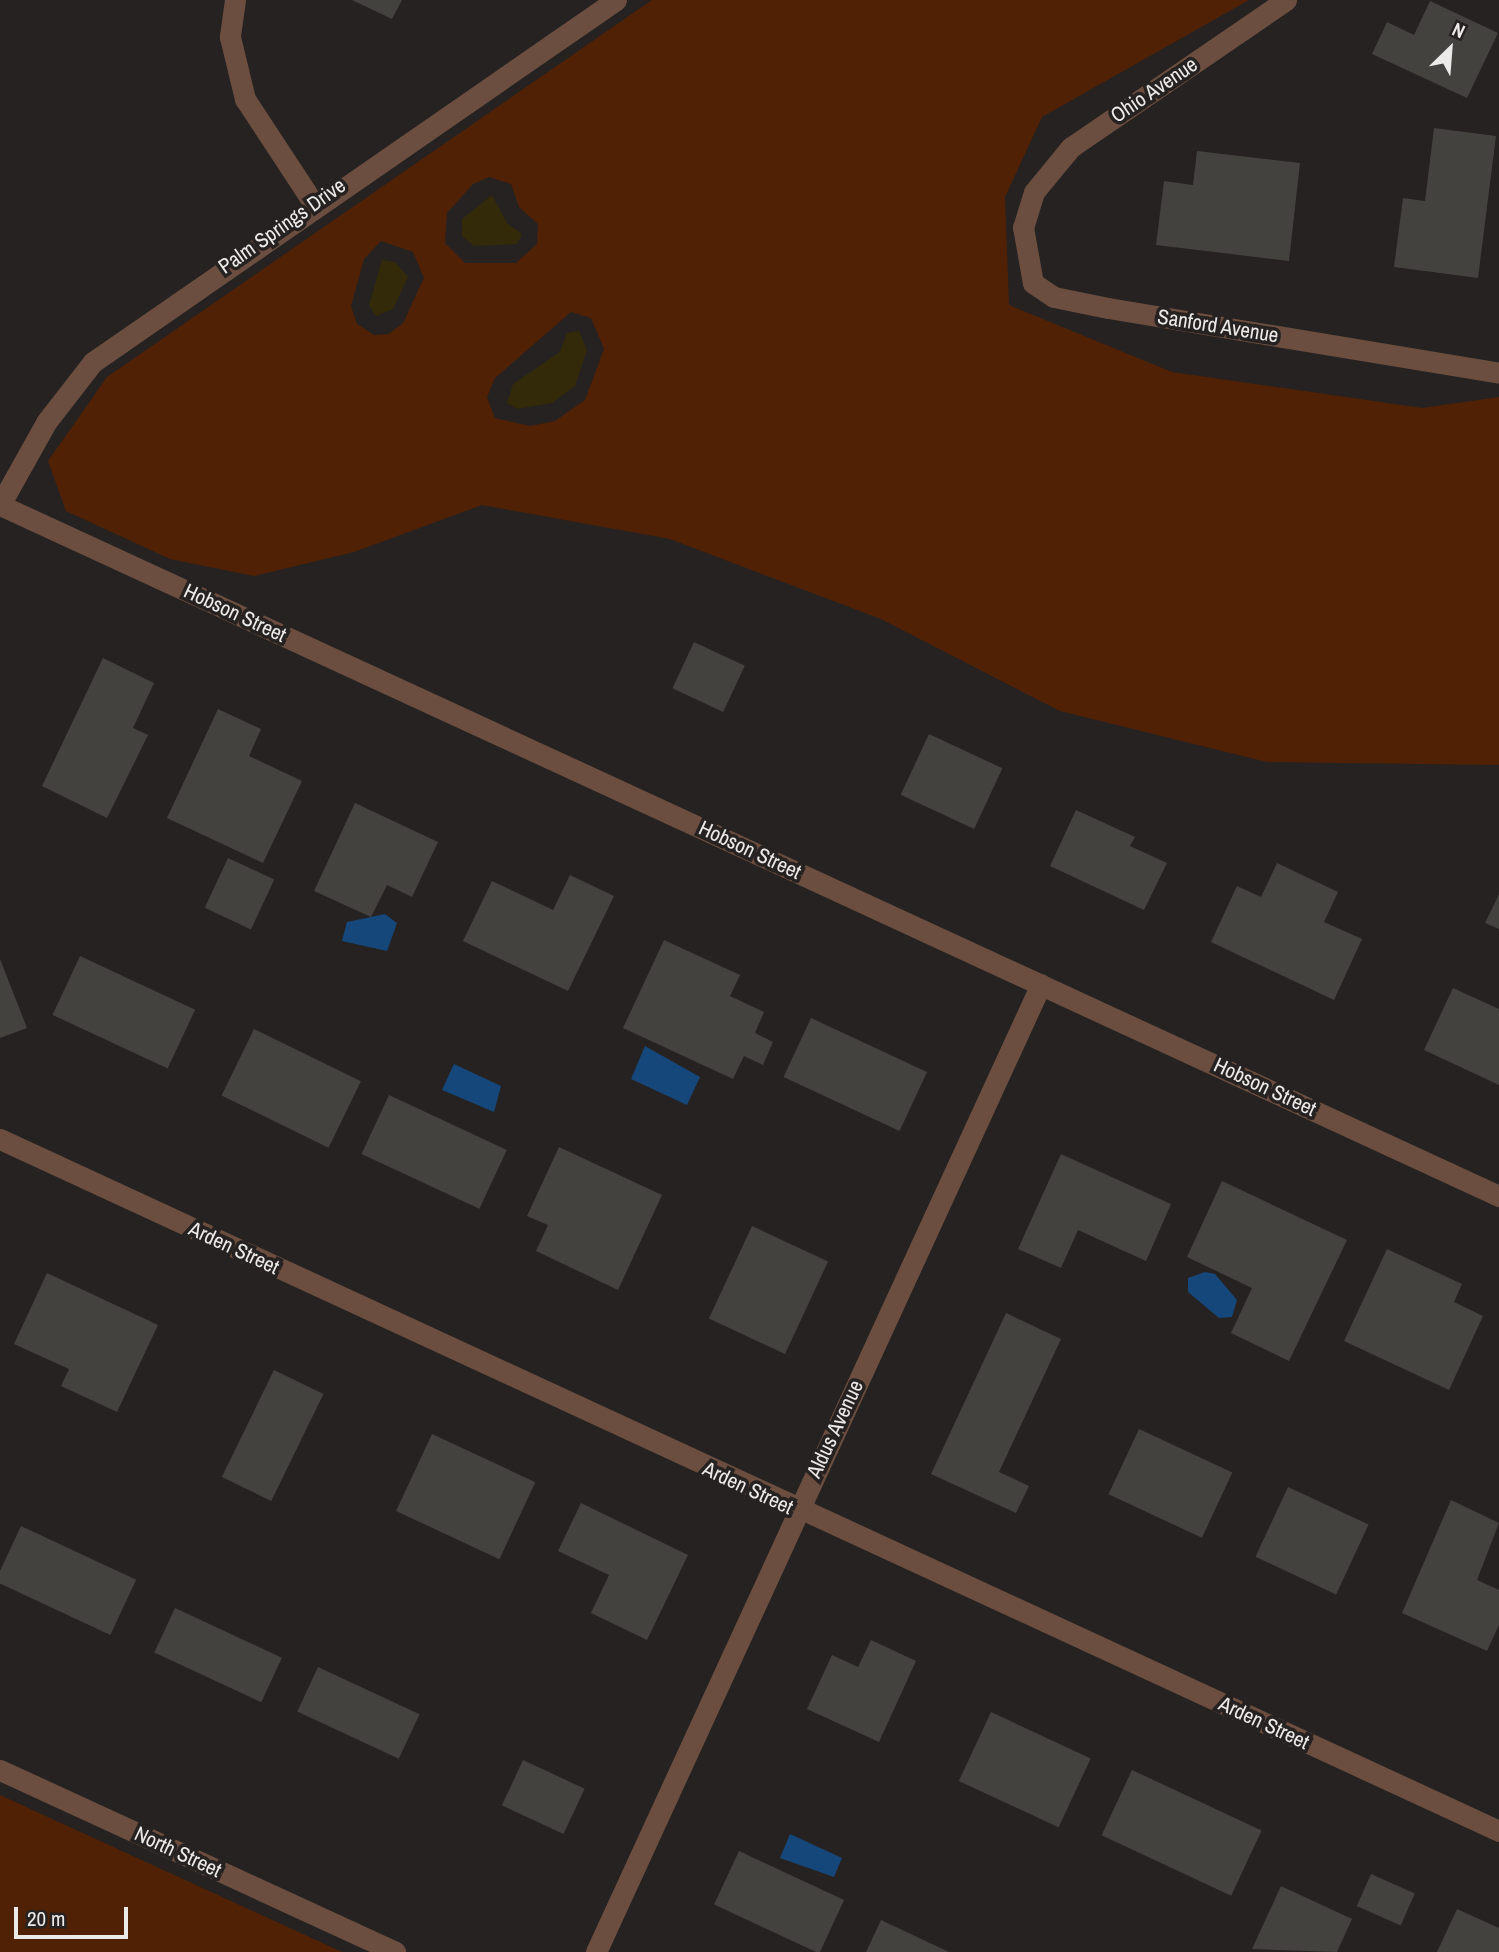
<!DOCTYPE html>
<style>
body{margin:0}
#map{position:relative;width:1499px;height:1952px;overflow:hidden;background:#252221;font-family:"Archivo Narrow",sans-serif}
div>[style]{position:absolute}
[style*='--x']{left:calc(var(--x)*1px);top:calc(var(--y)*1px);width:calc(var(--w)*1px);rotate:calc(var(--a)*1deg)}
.green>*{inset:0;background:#512105}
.sand>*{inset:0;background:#322a09}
.water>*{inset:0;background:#16477b}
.building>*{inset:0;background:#44423f;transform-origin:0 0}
.minor>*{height:21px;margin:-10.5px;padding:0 10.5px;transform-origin:10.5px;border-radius:10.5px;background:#6b4e3f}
.tertiary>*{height:21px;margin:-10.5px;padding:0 10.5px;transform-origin:10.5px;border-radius:10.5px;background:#6b4e3f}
span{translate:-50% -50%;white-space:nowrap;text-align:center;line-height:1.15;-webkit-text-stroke:7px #252221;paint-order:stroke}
.street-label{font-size:21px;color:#eceae9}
.north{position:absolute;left:1415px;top:14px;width:70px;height:70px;-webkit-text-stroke:5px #252221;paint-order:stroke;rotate:25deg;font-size:19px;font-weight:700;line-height:28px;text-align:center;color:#eceae9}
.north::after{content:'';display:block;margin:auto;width:24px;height:32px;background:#eceae9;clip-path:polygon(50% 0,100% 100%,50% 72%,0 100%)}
.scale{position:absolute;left:14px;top:1907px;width:114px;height:32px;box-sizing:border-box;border:4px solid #eceae9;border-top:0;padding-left:9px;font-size:21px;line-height:24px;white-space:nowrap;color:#eceae9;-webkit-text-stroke:5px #252221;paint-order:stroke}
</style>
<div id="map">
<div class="green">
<i style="clip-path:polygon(evenodd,652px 0,1249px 0,1042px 117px,1005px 197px,1009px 305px,1172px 372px,1422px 408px,1499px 397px,1499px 765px,1267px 762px,1060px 711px,881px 619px,670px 539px,482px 505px,354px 552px,254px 576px,170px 559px,66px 511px,48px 461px,107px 377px,652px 0,489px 177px,511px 184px,519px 207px,538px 224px,537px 244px,516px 263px,465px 263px,445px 243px,447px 213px,473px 184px,489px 177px,652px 0,381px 241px,413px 252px,424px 278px,403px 323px,389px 334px,374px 335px,357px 324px,351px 306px,364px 259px,381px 241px,652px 0,571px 312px,591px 318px,604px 349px,585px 400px,555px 421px,530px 426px,495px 418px,487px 397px,495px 378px,571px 312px)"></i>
<i style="clip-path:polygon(0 1795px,342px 1952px,0 1952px)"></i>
</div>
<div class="sand">
<i style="clip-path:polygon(492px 195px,507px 223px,522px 234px,517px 244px,474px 246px,462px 236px,462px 219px)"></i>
<i style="clip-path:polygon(382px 260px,395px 262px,408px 277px,393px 309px,376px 316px,369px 305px)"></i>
<i style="clip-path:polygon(579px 331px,587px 350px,575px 386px,552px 403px,517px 409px,507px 403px,513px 384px,560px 352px,567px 333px)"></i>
</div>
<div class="water">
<i style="clip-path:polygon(385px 914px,397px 923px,387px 951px,342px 941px,347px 922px)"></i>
<i style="clip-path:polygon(645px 1046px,700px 1077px,687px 1105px,631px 1079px)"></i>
<i style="clip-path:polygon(454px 1064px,501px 1086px,494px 1112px,442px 1090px)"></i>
<i style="clip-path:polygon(1205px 1272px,1215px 1274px,1237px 1300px,1232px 1317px,1219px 1318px,1188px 1292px,1188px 1278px)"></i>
<i style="clip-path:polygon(790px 1834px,842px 1858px,834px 1877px,780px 1858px)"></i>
</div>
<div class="building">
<i style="clip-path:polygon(352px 0,402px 0,392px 19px)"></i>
<i style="clip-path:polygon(1430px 1px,1498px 33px,1467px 98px,1372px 54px,1387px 22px,1414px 35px)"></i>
<i style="clip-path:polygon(1434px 128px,1496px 136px,1478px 278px,1394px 267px,1403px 198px,1425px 201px)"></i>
<i style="clip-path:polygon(1197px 151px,1300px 163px,1289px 261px,1156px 245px,1164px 181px,1193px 185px)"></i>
<i style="left:694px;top:642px;width:56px;height:51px;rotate:25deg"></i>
<i style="clip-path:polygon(103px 658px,154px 683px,133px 728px,148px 735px,107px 818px,42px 786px)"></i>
<i style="clip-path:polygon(218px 709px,261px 729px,249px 756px,302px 781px,263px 863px,167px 818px)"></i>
<i style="left:929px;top:734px;width:81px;height:67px;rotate:25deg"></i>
<i style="clip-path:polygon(355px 803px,438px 842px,412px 897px,387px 885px,371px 917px,314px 891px)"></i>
<i style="clip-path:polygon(1076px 810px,1135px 837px,1130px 846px,1167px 863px,1144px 910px,1050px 866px)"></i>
<i style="left:228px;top:858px;width:51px;height:55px;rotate:25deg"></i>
<i style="clip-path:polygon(1277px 863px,1338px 892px,1324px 922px,1362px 939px,1334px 1000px,1211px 942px,1237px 886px,1261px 897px)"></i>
<i style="clip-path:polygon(570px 875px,614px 896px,568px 991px,463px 941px,492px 881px,553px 910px)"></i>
<i style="clip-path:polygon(1499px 894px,1499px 929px,1485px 923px)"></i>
<i style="clip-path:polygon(664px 940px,740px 975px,730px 996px,764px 1012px,755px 1033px,773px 1042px,763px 1065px,744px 1056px,733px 1079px,623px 1028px)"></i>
<i style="left:80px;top:956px;width:127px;height:65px;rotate:25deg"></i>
<i style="clip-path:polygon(0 959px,27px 1028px,0 1038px)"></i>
<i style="clip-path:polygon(1453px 988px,1499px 1009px,1499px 1085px,1424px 1050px)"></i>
<i style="left:811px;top:1018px;width:128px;height:65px;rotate:25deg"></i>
<i style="left:254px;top:1029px;width:119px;height:74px;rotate:26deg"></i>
<i style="left:389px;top:1095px;width:130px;height:65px;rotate:25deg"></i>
<i style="clip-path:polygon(559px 1147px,662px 1195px,618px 1290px,536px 1251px,548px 1225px,527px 1216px)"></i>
<i style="clip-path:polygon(1061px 1154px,1171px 1204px,1146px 1261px,1078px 1230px,1061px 1268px,1018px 1249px)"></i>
<i style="clip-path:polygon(1222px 1181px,1347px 1240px,1289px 1361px,1231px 1333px,1252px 1288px,1187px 1257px)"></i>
<i style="left:752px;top:1226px;width:84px;height:102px;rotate:25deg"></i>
<i style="clip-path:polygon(1387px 1249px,1462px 1284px,1454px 1302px,1483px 1316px,1449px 1390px,1344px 1341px)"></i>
<i style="clip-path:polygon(47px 1273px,158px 1325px,117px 1412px,61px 1386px,69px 1369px,14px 1344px)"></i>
<i style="clip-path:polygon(1006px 1313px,1061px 1339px,999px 1472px,1029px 1486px,1016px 1513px,931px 1474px)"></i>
<i style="left:274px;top:1370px;width:55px;height:119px;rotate:26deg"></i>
<i style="left:1139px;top:1429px;width:103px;height:72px;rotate:25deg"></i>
<i style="left:432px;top:1434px;width:114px;height:85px;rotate:25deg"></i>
<i style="left:1288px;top:1487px;width:89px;height:77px;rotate:25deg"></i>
<i style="clip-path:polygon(1451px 1500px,1499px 1523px,1477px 1580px,1499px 1590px,1499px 1625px,1487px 1651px,1402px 1613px)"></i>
<i style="clip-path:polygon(581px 1503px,688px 1555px,647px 1640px,591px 1613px,609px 1575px,558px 1551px)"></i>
<i style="left:21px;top:1526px;width:127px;height:61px;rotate:25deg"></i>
<i style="left:175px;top:1608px;width:118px;height:49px;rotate:25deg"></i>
<i style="clip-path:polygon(871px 1640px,916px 1661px,879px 1742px,807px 1709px,832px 1655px,858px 1667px)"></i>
<i style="left:318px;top:1667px;width:112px;height:49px;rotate:25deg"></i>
<i style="left:991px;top:1712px;width:110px;height:76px;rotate:25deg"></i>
<i style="left:523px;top:1760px;width:68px;height:50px;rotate:25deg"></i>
<i style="left:1132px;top:1770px;width:143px;height:72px;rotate:25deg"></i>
<i style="left:739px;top:1851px;width:116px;height:59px;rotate:25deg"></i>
<i style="left:1371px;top:1874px;width:48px;height:35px;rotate:24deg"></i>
<i style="clip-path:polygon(1281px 1886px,1352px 1919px,1337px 1952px,1252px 1949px)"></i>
<i style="clip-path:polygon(1457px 1909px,1499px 1928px,1499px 1952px,1437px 1952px)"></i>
<i style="clip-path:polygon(881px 1920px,949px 1952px,866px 1952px)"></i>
</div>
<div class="minor">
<i style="--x:235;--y:0;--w:37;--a:98"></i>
<i style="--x:230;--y:37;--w:64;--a:76.4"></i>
<i style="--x:245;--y:99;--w:126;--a:56.7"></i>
<i style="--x:1286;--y:0;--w:260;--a:145.6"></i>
<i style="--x:1071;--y:147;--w:58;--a:129.4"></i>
<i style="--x:1034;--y:192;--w:37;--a:107"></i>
<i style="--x:1023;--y:227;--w:57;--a:79.9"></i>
<i style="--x:1033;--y:283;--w:25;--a:34"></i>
<i style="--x:1054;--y:297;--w:55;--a:11.5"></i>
<i style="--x:1108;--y:308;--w:396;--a:9.4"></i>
<i style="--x:0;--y:505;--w:1651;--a:24.75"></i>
<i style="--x:0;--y:1139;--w:1651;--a:24.78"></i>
<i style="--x:596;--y:1952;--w:1065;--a:-65.31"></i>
</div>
<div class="tertiary">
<i style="--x:0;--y:505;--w:96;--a:-60.8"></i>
<i style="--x:47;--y:421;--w:75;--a:-52.1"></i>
<i style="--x:93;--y:362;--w:636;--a:-34.69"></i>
<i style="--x:0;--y:1770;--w:435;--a:24.7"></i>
</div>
<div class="street-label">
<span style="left:1154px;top:90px;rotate:-34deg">Ohio Avenue</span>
<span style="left:282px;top:226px;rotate:-35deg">Palm Springs Drive</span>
<span style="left:1218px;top:326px;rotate:9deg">Sanford Avenue</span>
<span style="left:235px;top:613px;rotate:25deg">Hobson Street</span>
<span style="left:750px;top:850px;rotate:25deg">Hobson Street</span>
<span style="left:1265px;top:1087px;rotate:25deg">Hobson Street</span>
<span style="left:234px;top:1248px;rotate:25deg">Arden Street</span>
<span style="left:835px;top:1429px;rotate:-65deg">Aldus Avenue</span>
<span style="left:748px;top:1488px;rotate:25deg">Arden Street</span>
<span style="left:1264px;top:1723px;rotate:25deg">Arden Street</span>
<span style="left:178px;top:1852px;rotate:25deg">North Street</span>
</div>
<div class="north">N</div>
<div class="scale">20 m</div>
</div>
